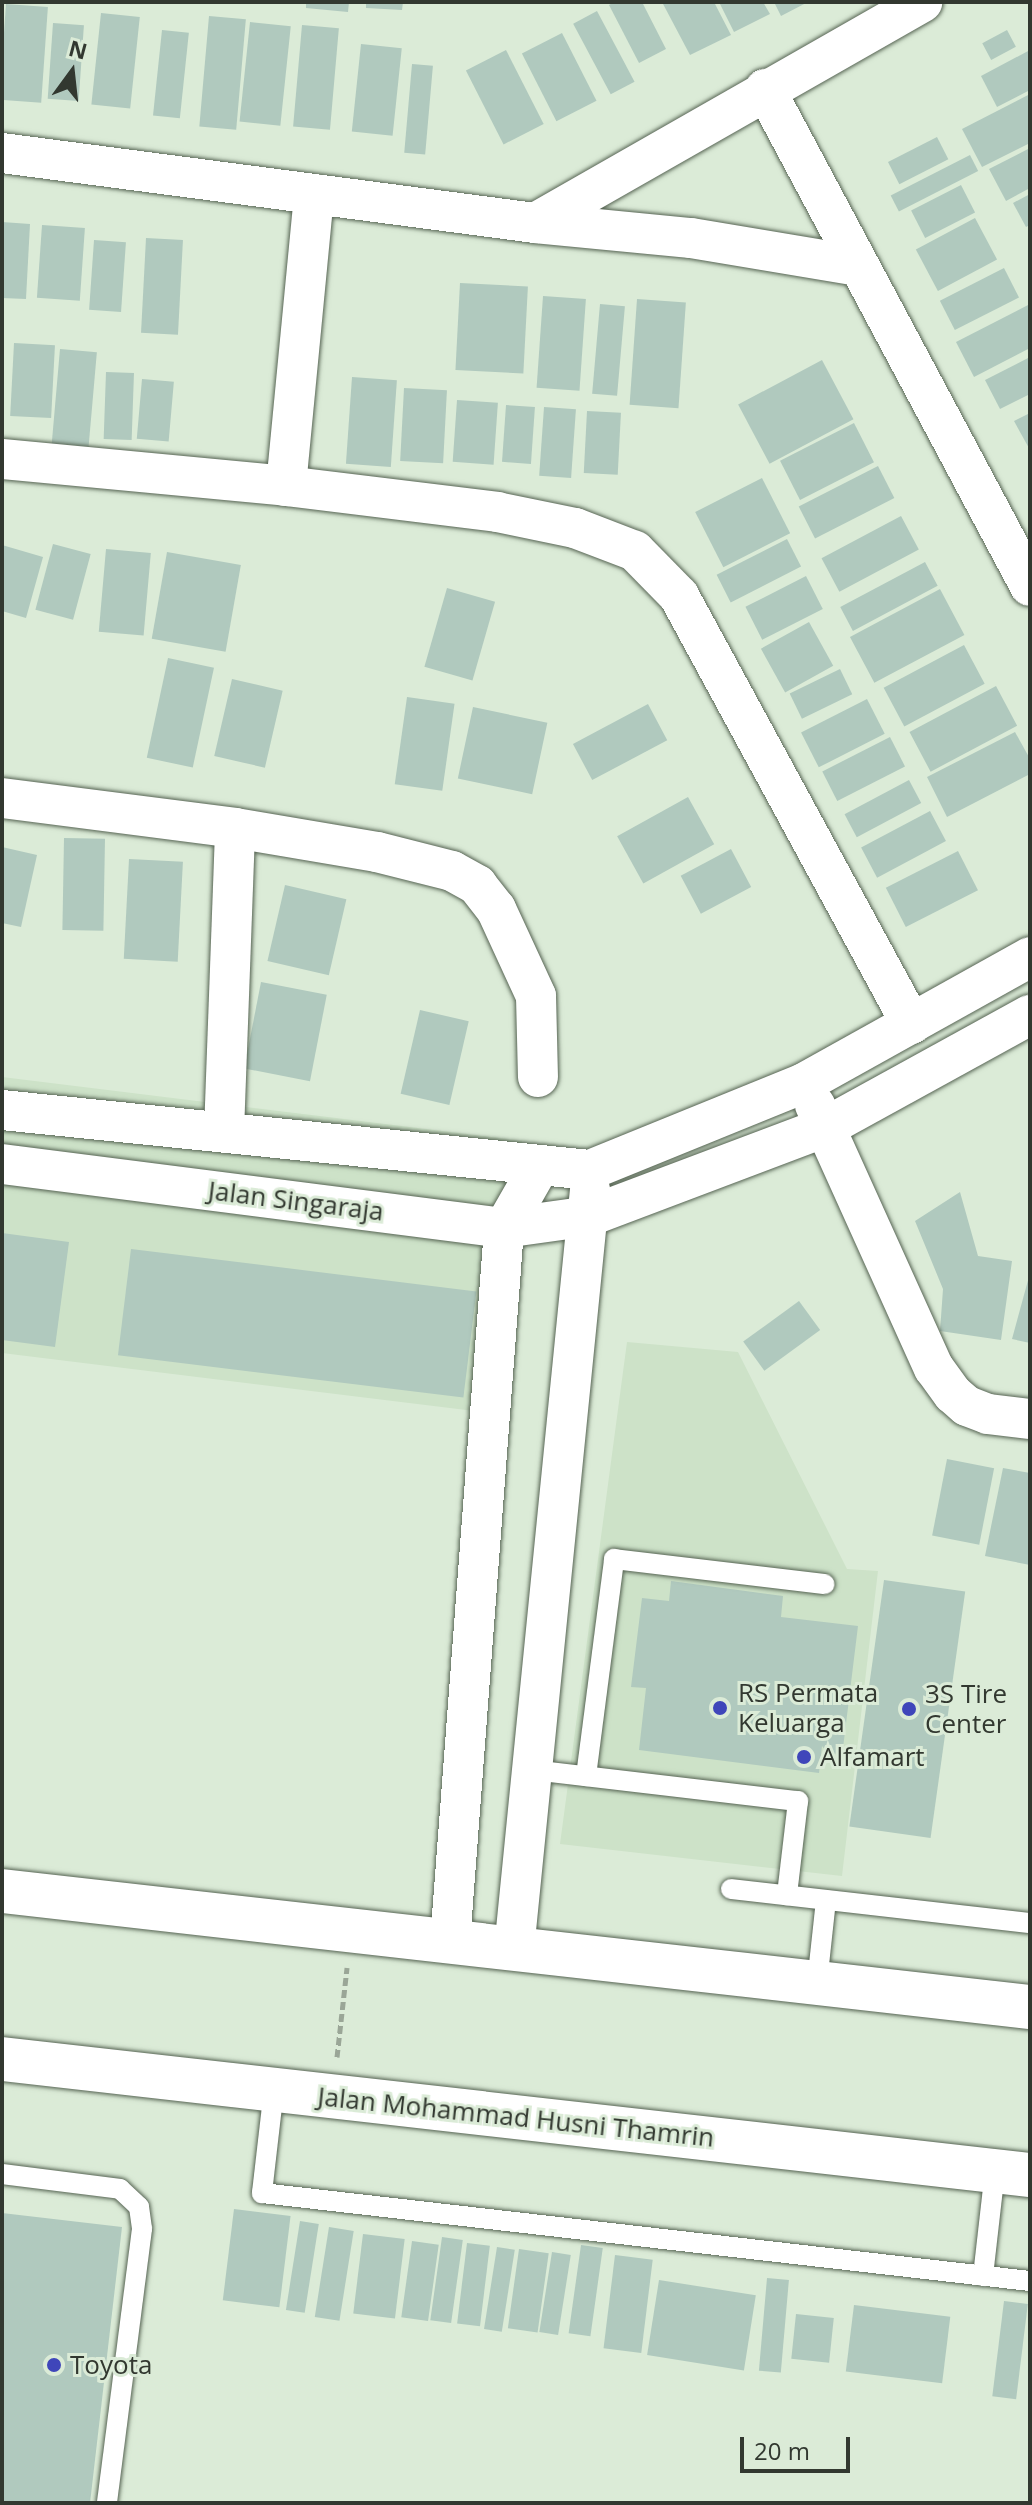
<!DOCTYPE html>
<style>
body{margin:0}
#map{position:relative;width:1032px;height:2505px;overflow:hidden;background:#dbebd7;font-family:"Open Sans",sans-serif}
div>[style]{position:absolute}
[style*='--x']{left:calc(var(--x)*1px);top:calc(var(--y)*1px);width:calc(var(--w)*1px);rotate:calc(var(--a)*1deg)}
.built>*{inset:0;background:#cde2c8;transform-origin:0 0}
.building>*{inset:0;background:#b0c9be;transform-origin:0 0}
.path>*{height:5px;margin-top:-2.5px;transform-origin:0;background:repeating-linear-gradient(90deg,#9aa697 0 8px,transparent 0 12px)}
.roads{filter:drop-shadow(0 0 2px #566453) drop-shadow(0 0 2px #566453)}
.service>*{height:20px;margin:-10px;padding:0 10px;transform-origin:10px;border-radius:10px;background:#fff}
.minor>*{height:40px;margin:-20px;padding:0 20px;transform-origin:20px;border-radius:20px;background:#fff}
.tertiary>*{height:44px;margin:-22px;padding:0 22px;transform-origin:22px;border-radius:22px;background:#fff}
.dots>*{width:22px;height:22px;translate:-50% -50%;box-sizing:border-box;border:4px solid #dbebd7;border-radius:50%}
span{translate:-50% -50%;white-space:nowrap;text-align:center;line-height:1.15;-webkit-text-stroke:6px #dbebd7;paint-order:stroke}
.street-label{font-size:26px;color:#323830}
.poi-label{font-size:26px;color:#323830}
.left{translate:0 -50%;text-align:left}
.frame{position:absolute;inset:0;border:4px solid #323830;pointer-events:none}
.north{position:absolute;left:32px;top:32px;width:80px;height:80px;-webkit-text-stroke:6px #dbebd7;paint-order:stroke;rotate:15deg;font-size:22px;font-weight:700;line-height:32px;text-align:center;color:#323830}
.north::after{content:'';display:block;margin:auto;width:28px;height:36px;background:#323830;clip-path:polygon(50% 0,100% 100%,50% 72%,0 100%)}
.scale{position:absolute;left:740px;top:2437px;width:110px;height:36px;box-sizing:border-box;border:4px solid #323830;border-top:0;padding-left:10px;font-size:24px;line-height:28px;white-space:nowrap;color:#323830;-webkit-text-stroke:6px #dbebd7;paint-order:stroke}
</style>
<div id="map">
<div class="built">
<i style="left:2px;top:1077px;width:524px;height:274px;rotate:7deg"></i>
<i style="clip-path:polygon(627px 1342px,738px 1352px,847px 1569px,878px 1571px,842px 1876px,560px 1844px)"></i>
</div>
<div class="building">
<i style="clip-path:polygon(306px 2px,349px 2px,348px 12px,306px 8px)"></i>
<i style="clip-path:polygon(366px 2px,403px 2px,402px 10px,366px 8px)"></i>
<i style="clip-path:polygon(614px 2px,642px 2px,666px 49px,639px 63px,609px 5px)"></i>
<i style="clip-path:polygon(662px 2px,714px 2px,731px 35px,690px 55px)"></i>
<i style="clip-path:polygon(719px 2px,763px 2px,770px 14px,734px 32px)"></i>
<i style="clip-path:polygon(774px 2px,808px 2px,781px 16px)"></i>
<i style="left:6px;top:4px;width:42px;height:96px;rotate:4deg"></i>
<i style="left:597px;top:11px;width:80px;height:27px;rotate:62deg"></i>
<i style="left:101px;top:13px;width:39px;height:92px;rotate:6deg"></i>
<i style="left:209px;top:16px;width:37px;height:111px;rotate:5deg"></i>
<i style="left:250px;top:22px;width:41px;height:100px;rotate:6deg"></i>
<i style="left:53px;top:23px;width:31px;height:76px;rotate:4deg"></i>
<i style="left:302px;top:25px;width:37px;height:102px;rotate:5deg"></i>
<i style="left:162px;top:30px;width:27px;height:86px;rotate:6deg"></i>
<i style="left:1007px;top:30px;width:19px;height:28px;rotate:62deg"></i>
<i style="left:562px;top:33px;width:76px;height:45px;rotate:63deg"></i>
<i style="left:361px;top:44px;width:41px;height:88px;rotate:6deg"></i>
<i style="left:506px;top:50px;width:83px;height:45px;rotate:63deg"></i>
<i style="clip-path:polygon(1030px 50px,1030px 90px,997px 107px,981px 76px)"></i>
<i style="left:412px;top:64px;width:21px;height:89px;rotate:5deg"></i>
<i style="clip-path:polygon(1030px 94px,1030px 143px,982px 167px,962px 129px)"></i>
<i style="left:937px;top:137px;width:25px;height:55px;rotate:63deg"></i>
<i style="clip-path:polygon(1030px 148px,1030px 188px,1006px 201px,989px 169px)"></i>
<i style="left:970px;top:155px;width:18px;height:89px;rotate:63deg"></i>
<i style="left:961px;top:185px;width:31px;height:56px;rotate:63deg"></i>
<i style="clip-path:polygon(1030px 194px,1030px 225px,1026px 227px,1013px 203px)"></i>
<i style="left:975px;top:218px;width:47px;height:67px;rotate:62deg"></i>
<i style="clip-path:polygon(2px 222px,30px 224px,26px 299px,2px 298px)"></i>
<i style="left:42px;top:225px;width:43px;height:73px;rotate:4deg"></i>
<i style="left:146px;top:238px;width:37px;height:95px;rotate:3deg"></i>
<i style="left:94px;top:240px;width:32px;height:70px;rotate:4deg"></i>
<i style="left:1004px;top:268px;width:33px;height:72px;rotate:63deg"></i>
<i style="left:460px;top:283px;width:68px;height:87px;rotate:3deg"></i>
<i style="left:543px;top:296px;width:43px;height:92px;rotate:4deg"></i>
<i style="left:637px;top:299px;width:49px;height:106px;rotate:4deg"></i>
<i style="left:600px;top:304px;width:25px;height:90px;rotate:5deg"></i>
<i style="clip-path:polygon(1030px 304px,1030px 348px,974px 377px,956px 342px)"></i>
<i style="left:14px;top:343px;width:41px;height:73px;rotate:3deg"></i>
<i style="left:60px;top:349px;width:37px;height:95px;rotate:5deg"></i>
<i style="clip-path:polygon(1030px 357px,1030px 394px,1000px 409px,985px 380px)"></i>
<i style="left:822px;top:360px;width:67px;height:95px;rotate:62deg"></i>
<i style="left:106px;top:372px;width:28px;height:67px;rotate:2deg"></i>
<i style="left:352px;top:377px;width:45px;height:87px;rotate:4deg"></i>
<i style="left:142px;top:379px;width:32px;height:60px;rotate:5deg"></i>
<i style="left:404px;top:388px;width:43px;height:73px;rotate:3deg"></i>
<i style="left:457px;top:400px;width:41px;height:62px;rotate:4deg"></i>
<i style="left:506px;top:405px;width:29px;height:57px;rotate:4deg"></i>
<i style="left:544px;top:407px;width:32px;height:69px;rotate:4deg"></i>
<i style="left:587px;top:411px;width:34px;height:62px;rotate:3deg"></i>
<i style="clip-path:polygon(1030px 413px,1030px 450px,1014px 421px)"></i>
<i style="left:854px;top:423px;width:44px;height:83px;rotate:63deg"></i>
<i style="left:878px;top:466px;width:36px;height:89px;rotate:63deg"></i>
<i style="left:762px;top:478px;width:62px;height:75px;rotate:63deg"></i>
<i style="left:901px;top:516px;width:38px;height:90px;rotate:62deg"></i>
<i style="left:787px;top:539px;width:31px;height:79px;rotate:63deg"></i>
<i style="left:53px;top:544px;width:39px;height:68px;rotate:15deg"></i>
<i style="clip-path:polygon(2px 545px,43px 557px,26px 618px,2px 611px)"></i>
<i style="left:106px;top:549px;width:45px;height:83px;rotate:5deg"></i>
<i style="left:167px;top:552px;width:75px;height:88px;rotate:10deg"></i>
<i style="left:925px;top:562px;width:27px;height:96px;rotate:62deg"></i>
<i style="left:806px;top:576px;width:37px;height:68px;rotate:63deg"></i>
<i style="left:447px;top:588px;width:50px;height:82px;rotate:16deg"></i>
<i style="left:940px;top:589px;width:52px;height:102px;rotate:62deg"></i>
<i style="left:809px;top:622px;width:50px;height:55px;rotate:61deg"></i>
<i style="left:964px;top:645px;width:44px;height:91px;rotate:62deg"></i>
<i style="left:168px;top:658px;width:47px;height:102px;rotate:12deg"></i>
<i style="left:840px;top:669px;width:28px;height:56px;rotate:64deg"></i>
<i style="left:232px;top:679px;width:52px;height:79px;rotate:13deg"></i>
<i style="left:996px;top:686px;width:45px;height:98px;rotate:62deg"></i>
<i style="left:407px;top:697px;width:48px;height:88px;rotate:8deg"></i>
<i style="left:867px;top:699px;width:39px;height:74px;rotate:63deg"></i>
<i style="left:648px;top:704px;width:41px;height:85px;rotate:62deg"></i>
<i style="left:473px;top:707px;width:76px;height:73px;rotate:12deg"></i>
<i style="clip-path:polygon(1015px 732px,1030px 759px,1030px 774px,947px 817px,927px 777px)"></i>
<i style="left:890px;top:737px;width:33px;height:76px;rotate:63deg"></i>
<i style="left:909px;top:780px;width:26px;height:73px;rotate:62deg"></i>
<i style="left:688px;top:797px;width:54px;height:81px;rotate:61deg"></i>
<i style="left:930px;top:811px;width:34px;height:78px;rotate:62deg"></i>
<i style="left:64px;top:838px;width:41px;height:92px;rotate:1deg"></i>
<i style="clip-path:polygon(2px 847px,37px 855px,21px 927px,2px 923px)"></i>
<i style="left:731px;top:849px;width:43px;height:57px;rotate:62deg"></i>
<i style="left:958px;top:851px;width:44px;height:81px;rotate:63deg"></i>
<i style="left:129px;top:859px;width:54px;height:100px;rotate:3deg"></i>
<i style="left:285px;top:885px;width:63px;height:78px;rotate:13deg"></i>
<i style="left:261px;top:982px;width:67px;height:88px;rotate:11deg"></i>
<i style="left:420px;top:1010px;width:50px;height:86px;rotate:13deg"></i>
<i style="clip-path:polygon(960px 1192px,978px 1256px,1012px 1261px,1001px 1340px,940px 1331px,943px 1289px,915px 1221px)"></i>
<i style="clip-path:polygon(2px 1233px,69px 1242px,55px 1347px,2px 1340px)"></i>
<i style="left:131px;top:1249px;width:348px;height:107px;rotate:7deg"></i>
<i style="clip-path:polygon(1030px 1273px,1030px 1343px,1012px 1339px)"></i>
<i style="left:799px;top:1301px;width:36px;height:69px;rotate:54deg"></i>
<i style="left:947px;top:1459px;width:48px;height:78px;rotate:11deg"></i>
<i style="clip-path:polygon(1003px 1468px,1030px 1473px,1030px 1565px,985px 1556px)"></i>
<i style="left:884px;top:1580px;width:82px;height:249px;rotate:8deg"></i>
<i style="clip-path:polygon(671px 1581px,783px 1596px,781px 1617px,858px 1626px,843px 1748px,831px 1757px,822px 1746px,819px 1773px,639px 1750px,646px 1688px,631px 1687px,642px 1598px,669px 1601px)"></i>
<i style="left:234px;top:2209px;width:57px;height:92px;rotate:7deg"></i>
<i style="clip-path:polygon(2px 2213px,122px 2227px,90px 2503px,2px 2503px)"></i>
<i style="left:300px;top:2221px;width:19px;height:90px;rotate:9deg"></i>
<i style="left:329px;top:2227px;width:25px;height:91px;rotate:9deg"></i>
<i style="left:363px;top:2234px;width:42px;height:80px;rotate:7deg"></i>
<i style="left:442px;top:2237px;width:21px;height:84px;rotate:8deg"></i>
<i style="left:412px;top:2241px;width:27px;height:77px;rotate:8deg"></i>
<i style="left:467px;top:2243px;width:23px;height:81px;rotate:7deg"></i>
<i style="left:581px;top:2245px;width:22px;height:89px;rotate:8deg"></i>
<i style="left:497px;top:2247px;width:18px;height:83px;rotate:9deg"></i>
<i style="left:519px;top:2249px;width:30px;height:80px;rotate:8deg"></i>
<i style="left:552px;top:2252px;width:19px;height:81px;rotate:9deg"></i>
<i style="left:615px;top:2255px;width:38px;height:94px;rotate:7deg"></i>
<i style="left:767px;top:2278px;width:22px;height:93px;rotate:5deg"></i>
<i style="left:659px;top:2280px;width:98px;height:76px;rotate:9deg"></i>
<i style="left:1004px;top:2301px;width:24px;height:96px;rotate:7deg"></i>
<i style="left:854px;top:2305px;width:97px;height:67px;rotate:7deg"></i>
<i style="left:796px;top:2314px;width:38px;height:45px;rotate:6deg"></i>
</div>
<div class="path">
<i style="--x:337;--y:2057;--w:90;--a:-83.6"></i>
</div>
<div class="roads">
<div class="service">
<i style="--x:533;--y:1770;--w:267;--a:6.7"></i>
<i style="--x:798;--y:1801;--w:95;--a:96.7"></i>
<i style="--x:586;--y:1776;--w:219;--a:-82.6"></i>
<i style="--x:614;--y:1559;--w:212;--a:6.8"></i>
<i style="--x:731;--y:1889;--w:301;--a:6.5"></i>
<i style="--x:817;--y:1983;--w:83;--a:-83.8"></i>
<i style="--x:274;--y:2089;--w:105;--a:96.6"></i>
<i style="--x:262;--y:2193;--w:773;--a:6.54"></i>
<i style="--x:2;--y:2174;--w:119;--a:7.2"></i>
<i style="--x:120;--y:2189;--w:26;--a:43"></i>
<i style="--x:139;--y:2207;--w:22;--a:82"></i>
<i style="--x:142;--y:2229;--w:276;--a:97.3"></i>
<i style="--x:983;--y:2276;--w:106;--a:-83.5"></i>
</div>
<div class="minor">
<i style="--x:765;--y:89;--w:563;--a:61.93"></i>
<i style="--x:2;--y:153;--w:538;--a:7.48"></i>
<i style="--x:535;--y:223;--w:157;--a:5.5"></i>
<i style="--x:691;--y:238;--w:170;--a:9.5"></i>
<i style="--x:535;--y:223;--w:446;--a:-29.7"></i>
<i style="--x:2;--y:459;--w:285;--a:5.4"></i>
<i style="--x:286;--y:486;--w:213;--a:7"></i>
<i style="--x:497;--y:512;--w:80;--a:11.6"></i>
<i style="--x:575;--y:528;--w:64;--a:21"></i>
<i style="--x:635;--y:551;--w:63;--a:45.6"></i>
<i style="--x:679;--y:596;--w:487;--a:61.5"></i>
<i style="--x:286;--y:486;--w:293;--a:-84.5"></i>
<i style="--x:2;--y:798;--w:235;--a:7.3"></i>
<i style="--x:235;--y:828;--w:144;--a:9.6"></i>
<i style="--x:377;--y:852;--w:77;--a:14.2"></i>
<i style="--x:452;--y:871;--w:29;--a:29"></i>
<i style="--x:477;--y:885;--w:31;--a:52"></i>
<i style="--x:496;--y:909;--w:96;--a:65.3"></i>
<i style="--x:536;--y:996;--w:81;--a:88.6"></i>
<i style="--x:815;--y:1105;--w:289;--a:65.7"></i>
<i style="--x:934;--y:1368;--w:32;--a:54"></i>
<i style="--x:953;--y:1394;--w:18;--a:41"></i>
<i style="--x:967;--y:1406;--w:22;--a:21"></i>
<i style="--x:988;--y:1414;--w:42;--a:6.8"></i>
<i style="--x:2;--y:1110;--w:591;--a:5.83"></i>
<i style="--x:590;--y:1170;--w:231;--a:-22.1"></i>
<i style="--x:804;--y:1083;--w:259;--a:-29.1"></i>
<i style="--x:224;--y:1132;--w:304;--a:-87.9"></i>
<i style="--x:2;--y:1164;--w:506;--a:7.27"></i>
<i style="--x:504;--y:1228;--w:87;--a:-7.9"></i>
<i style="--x:590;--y:1216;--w:252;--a:-20.7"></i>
<i style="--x:826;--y:1127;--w:233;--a:-28.8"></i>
<i style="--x:450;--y:1942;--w:716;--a:-85.67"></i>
<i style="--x:504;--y:1228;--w:70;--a:-60.2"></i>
<i style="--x:514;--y:1950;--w:764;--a:-84.29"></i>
</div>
<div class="tertiary">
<i style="--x:2;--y:1891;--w:1035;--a:6.44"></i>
<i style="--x:2;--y:2059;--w:1035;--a:6.44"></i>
</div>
</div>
<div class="dots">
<i style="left:720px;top:1708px;background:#3f46ba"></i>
<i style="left:909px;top:1709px;background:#3f46ba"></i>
<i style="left:804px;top:1757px;background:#3f46ba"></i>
<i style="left:54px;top:2365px;background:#3f46ba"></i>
</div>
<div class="street-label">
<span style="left:296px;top:1201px;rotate:7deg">Jalan Singaraja</span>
<span style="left:516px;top:2117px;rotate:6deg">Jalan Mohammad Husni Thamrin</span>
</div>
<div class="poi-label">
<span class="left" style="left:738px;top:1708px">RS Permata<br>Keluarga</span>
<span class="left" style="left:925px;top:1709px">3S Tire<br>Center</span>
<span class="left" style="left:820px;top:1757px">Alfamart</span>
<span class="left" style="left:70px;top:2365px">Toyota</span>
</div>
<div class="frame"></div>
<div class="north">N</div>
<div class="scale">20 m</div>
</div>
